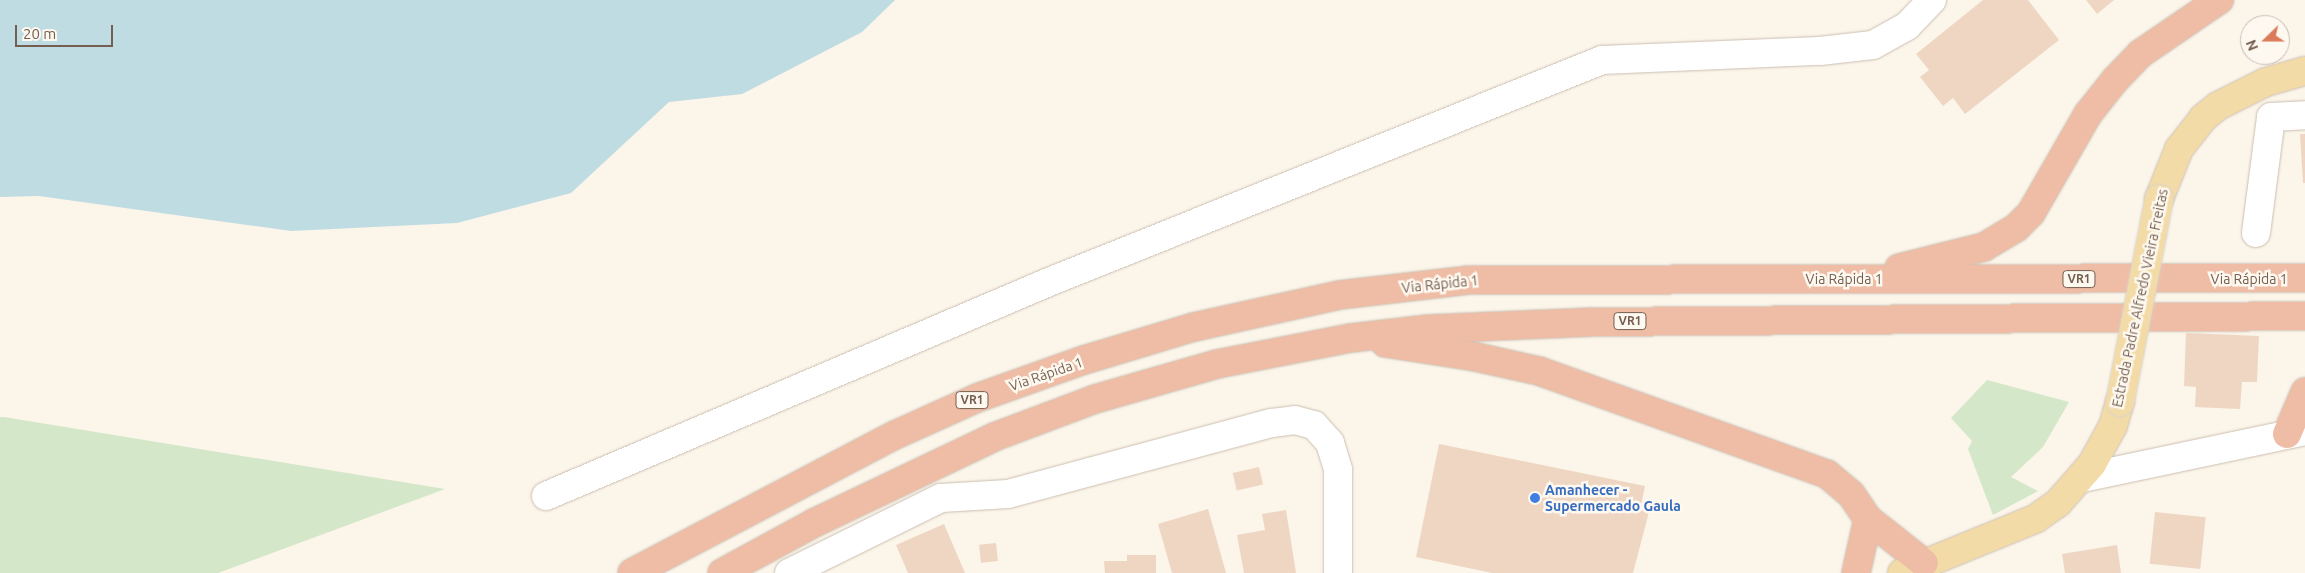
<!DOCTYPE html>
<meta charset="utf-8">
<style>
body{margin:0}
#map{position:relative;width:2305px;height:573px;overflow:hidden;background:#fbf5ea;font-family:Ubuntu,sans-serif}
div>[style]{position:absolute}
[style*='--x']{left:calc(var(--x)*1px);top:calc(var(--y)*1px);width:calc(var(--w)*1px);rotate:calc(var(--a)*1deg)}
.green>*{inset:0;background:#d4e8c9}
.water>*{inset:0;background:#bfdce3}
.building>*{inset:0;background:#eed6c3;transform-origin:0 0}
.roads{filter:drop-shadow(0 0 1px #ccbeb0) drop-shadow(0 0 1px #ccbeb0)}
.minor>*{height:28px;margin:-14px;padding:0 14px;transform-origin:14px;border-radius:14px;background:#fff}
.major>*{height:28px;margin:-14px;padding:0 14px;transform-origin:14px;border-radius:14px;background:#f3dba8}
.highway>*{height:28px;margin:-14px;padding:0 14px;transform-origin:14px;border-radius:14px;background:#efbda6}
.bridges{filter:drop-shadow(0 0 1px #d8d2ce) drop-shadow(0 0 1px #d8d2ce)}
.major-bridge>*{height:28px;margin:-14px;padding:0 14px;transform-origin:14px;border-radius:14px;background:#f3dba8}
.dots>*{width:14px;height:14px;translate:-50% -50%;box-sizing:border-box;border:2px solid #fef9f0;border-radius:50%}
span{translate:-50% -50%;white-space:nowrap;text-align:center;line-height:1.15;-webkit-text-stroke:5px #fef9f0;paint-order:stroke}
.shield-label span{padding:1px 4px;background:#fef9f0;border:1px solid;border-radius:4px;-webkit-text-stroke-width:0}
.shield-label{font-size:12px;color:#745e4f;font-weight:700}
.street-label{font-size:14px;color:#745e4f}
.shop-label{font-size:14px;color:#366cbe;font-weight:700}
.left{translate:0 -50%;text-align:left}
.north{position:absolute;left:2240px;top:15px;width:50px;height:50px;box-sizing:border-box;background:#fef9f0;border:1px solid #c7bbb0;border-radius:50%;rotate:248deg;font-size:14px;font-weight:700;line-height:20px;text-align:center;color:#745e4f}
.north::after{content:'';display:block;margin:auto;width:18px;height:22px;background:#da7c5a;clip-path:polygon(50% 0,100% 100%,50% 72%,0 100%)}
.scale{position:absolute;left:15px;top:25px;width:98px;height:22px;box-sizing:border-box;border:2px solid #745e4f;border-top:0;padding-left:6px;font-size:15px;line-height:18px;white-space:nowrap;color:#745e4f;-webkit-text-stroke:4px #fef9f0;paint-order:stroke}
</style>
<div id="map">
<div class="green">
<i style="clip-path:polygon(1987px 380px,2069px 402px,2043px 447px,2011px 477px,2038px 491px,1993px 515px,1968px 449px,1972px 441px,1951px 418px)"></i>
<i style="clip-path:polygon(0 417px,4px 417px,445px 489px,218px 573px,0 573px)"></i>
</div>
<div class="water">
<i style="clip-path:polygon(0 0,895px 0,862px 32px,742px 94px,669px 102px,571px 193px,457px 223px,291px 231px,39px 196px,0 197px)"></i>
</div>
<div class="building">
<i style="clip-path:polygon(1983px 0,2028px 0,2059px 40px,1965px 114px,1953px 98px,1943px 106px,1920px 77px,1929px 70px,1916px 54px)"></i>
<i style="clip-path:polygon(2086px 0,2114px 0,2097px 14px)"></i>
<i style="clip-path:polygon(2300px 134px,2305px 134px,2305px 183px,2303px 183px)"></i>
<i style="clip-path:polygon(2186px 333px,2259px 336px,2257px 382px,2242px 382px,2240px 409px,2195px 407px,2196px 387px,2184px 386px)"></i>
<i style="clip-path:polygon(1439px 444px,1645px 486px,1640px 510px,1649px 512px,1633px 573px,1492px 573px,1416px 557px)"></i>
<i style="left:1259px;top:467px;width:18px;height:27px;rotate:77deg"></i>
<i style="clip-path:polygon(1208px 509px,1226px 573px,1172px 573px,1158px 524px)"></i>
<i style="clip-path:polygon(1286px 510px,1296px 573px,1244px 573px,1237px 535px,1265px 530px,1262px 514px)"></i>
<i style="left:2155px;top:512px;width:51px;height:52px;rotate:6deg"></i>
<i style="clip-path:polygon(944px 524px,965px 573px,908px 573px,896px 545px)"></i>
<i style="left:996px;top:543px;width:18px;height:17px;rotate:84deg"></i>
<i style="clip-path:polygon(2117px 545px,2121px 573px,2065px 573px,2062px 554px)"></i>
<i style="clip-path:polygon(1127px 555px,1156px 555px,1156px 573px,1105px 573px,1104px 561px,1127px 561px)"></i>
</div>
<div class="roads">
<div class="minor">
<i style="--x:2256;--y:233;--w:117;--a:-82.6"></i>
<i style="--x:2271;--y:117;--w:34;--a:-3"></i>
<i style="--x:2082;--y:478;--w:228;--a:-11.9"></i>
<i style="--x:546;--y:496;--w:547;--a:-23.05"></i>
<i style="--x:1049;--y:282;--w:596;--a:-21.87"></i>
<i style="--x:1602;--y:60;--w:218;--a:-2.4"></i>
<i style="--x:1820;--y:51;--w:53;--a:-6.5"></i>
<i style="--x:1873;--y:45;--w:39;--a:-29"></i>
<i style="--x:1907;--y:26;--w:36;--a:-46"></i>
<i style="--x:789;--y:573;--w:169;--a:-26.3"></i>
<i style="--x:941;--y:498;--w:67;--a:-3.4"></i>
<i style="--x:1008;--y:494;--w:273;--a:-15.1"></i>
<i style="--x:1272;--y:423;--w:23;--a:-7"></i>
<i style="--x:1295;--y:420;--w:20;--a:15"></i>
<i style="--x:1314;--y:425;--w:24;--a:48"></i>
<i style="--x:1330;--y:443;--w:28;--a:73"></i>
<i style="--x:1338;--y:470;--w:103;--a:90"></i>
</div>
<div class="major">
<i style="--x:2159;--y:199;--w:54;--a:-68.2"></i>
<i style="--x:2179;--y:149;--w:39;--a:-52"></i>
<i style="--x:2203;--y:118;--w:19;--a:-39"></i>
<i style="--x:2218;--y:106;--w:54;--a:-26.6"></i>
<i style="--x:2266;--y:82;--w:41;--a:-15.8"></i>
<i style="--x:1902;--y:573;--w:144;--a:-22.1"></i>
<i style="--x:2035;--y:519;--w:28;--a:-35"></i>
<i style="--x:2058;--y:503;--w:52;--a:-48.9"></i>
<i style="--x:2092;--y:464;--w:43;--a:-61.1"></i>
<i style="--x:2113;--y:426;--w:25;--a:-74"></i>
</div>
<div class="highway">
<i style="--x:1899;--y:268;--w:88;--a:-13.9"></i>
<i style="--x:1984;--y:247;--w:37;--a:-31"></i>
<i style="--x:2016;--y:228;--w:21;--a:-45"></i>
<i style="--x:2031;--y:213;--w:114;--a:-60.1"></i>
<i style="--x:2088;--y:114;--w:43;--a:-51.5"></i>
<i style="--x:2115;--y:80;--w:36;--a:-46"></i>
<i style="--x:2140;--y:54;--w:96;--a:-34.4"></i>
<i style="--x:1385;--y:343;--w:92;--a:8.7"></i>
<i style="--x:1476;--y:357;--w:65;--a:12.5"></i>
<i style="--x:1539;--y:371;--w:306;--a:19.7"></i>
<i style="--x:1827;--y:474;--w:31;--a:40"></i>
<i style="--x:1851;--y:494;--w:30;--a:56"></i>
<i style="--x:1868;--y:519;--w:71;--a:38.2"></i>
<i style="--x:2287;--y:434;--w:46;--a:-66.8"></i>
<i style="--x:632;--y:573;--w:297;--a:-27.7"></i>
<i style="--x:895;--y:435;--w:90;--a:-24.3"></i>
<i style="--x:977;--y:398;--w:114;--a:-19.6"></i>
<i style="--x:1084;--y:360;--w:115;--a:-16.7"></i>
<i style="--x:1194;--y:327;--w:148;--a:-12.4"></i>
<i style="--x:1339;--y:295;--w:130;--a:-6.6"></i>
<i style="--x:1468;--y:280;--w:837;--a:-0.14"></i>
<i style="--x:722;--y:573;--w:105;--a:-28.5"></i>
<i style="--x:814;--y:523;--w:199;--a:-25.5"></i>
<i style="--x:994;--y:437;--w:108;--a:-20.6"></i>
<i style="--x:1095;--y:399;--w:127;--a:-16"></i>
<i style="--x:1217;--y:364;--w:136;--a:-11"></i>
<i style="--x:1351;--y:338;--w:78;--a:-6.7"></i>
<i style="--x:1428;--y:329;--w:166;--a:-2.4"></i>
<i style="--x:1594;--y:322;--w:711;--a:-0.48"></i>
<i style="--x:1856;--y:573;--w:55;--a:-77.5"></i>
</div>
</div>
<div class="bridges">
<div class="major-bridge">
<i style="--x:2120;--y:402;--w:207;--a:-79.1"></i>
</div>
</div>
<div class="dots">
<i style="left:1535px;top:498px;background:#3f7fe0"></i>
</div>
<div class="shield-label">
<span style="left:2079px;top:279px">VR1</span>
<span style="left:1630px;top:321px">VR1</span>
<span style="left:972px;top:400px">VR1</span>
</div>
<div class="street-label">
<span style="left:1844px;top:279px">Via Rápida 1</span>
<span style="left:2249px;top:279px">Via Rápida 1</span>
<span style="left:1440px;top:284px;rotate:-6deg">Via Rápida 1</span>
<span style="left:2140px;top:298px;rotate:-78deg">Estrada Padre Alfredo Vieira Freitas</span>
<span style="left:1046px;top:374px;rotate:-19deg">Via Rápida 1</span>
</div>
<div class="shop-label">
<span class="left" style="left:1545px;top:498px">Amanhecer -<br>Supermercado Gaula</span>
</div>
<div class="north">N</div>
<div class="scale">20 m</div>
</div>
